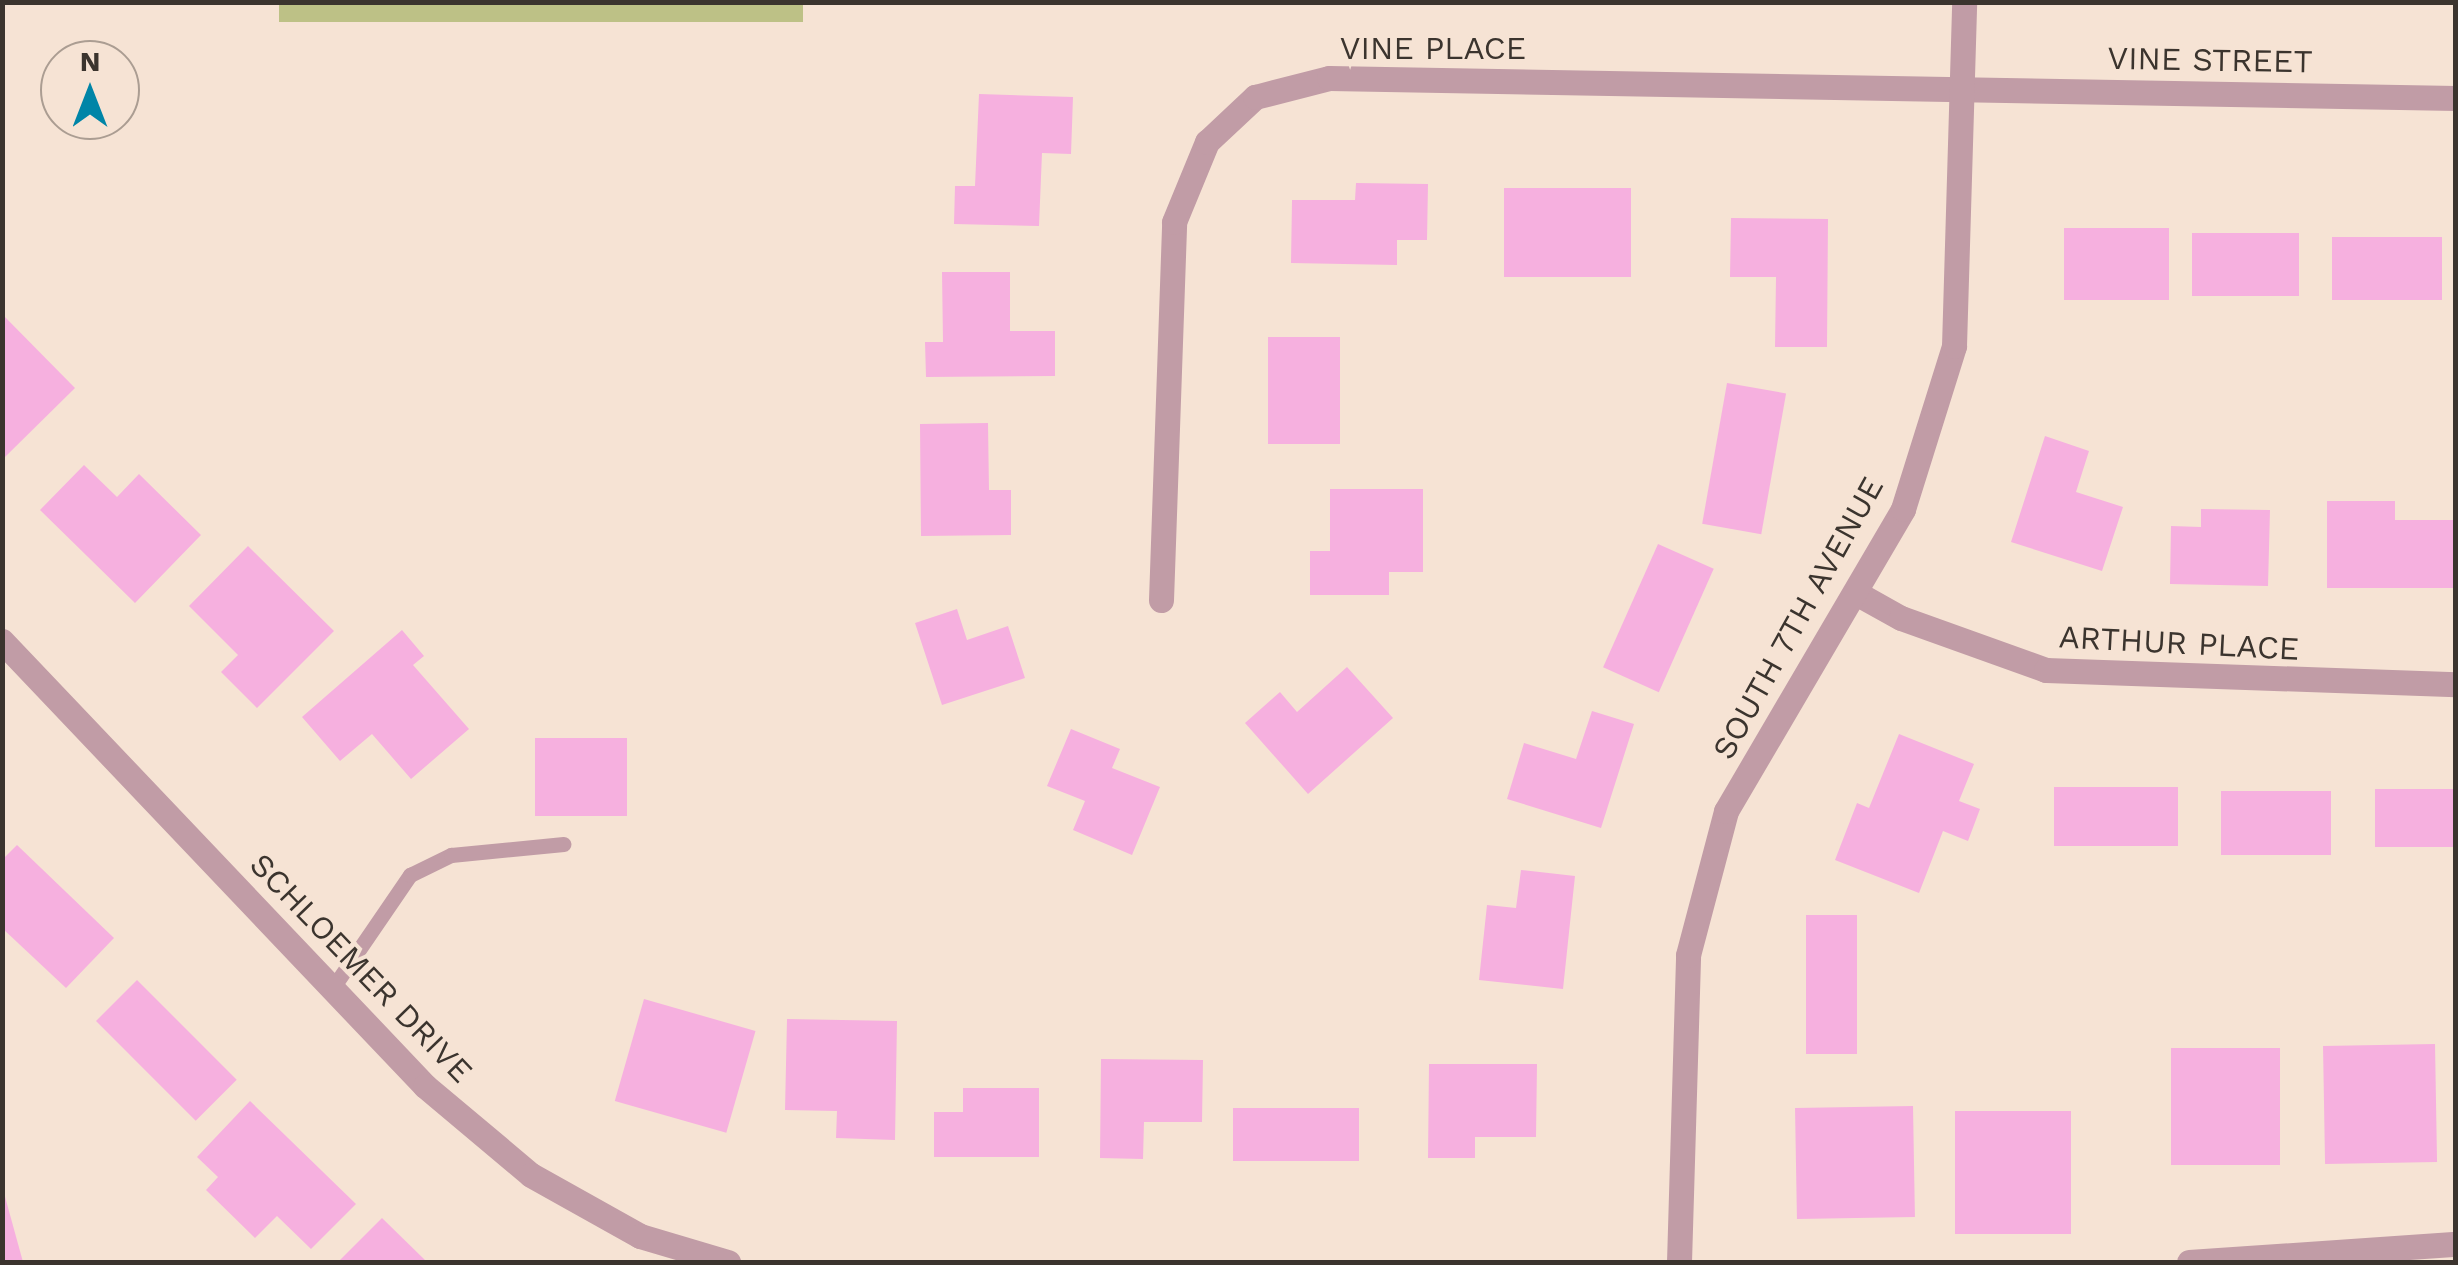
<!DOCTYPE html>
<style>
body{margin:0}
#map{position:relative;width:2458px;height:1265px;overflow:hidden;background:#f6e3d4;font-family:"Work Sans",sans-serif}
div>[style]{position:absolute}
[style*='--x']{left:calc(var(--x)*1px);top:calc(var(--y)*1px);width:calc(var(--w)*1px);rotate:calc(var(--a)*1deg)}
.green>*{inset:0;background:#bdc186;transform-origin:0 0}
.building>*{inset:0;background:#f6b0df;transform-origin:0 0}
.service>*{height:15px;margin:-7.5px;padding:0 7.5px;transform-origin:7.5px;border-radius:7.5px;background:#c19ca6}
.minor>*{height:25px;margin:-12.5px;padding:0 12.5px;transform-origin:12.5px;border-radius:12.5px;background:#c19ca6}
.tertiary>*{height:25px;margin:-12.5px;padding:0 12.5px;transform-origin:12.5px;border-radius:12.5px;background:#c19ca6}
span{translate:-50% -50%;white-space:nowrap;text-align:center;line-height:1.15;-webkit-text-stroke:8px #f6e3d4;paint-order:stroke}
.street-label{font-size:32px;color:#3b342e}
.frame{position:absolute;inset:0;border:5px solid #3b342e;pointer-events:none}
.north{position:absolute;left:40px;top:40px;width:100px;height:100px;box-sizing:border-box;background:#f6e3d4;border:2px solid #ab9d92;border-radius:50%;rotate:0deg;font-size:28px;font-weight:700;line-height:40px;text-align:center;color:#3b342e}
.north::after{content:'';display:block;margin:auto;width:35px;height:45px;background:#0085a7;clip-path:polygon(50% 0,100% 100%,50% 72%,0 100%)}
</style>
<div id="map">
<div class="green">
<i style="left:803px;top:3px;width:19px;height:524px;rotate:90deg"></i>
</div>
<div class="building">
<i style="clip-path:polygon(979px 94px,1073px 97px,1071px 154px,1042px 153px,1039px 226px,954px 224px,955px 186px,975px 186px)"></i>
<i style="clip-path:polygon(1356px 183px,1428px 184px,1427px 240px,1397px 240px,1397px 265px,1291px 263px,1292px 200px,1355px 200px)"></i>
<i style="left:1504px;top:188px;width:127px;height:89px"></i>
<i style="clip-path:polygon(1731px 218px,1828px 219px,1827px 347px,1775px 347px,1776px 277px,1730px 277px)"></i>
<i style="left:2064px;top:228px;width:105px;height:72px"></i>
<i style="left:2192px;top:233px;width:107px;height:63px"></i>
<i style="left:2332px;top:237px;width:110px;height:63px"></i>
<i style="clip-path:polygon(942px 272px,1010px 272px,1010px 331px,1055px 331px,1055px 376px,926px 377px,925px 342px,943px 342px)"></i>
<i style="clip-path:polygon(2px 314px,75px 388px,5px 457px,2px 455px)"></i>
<i style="left:1268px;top:337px;width:72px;height:107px"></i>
<i style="left:1727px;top:383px;width:60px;height:143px;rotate:10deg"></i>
<i style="clip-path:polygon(988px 423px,989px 490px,1011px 490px,1011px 535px,921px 536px,920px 424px)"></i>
<i style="clip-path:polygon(2045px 436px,2089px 451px,2076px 492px,2123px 507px,2102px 571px,2011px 542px)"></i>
<i style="clip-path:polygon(84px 465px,117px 497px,139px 474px,201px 535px,135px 603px,40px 510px)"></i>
<i style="clip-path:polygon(1330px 489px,1423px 489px,1423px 572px,1389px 572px,1389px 595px,1310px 595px,1310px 551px,1330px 551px)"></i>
<i style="clip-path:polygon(2327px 501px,2395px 501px,2395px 520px,2456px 520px,2456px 588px,2327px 588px)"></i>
<i style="clip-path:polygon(2201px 509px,2270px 510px,2268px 586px,2170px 584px,2171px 526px,2201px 527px)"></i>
<i style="left:1658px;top:544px;width:61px;height:135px;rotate:24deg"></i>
<i style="clip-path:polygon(248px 546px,334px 631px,257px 708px,221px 672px,238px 655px,189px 606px)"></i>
<i style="clip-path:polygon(957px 609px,967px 640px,1008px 626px,1025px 678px,942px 705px,915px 623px)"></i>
<i style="clip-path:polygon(402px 630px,424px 656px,413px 665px,469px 729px,411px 779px,372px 734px,340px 761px,302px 717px)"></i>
<i style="clip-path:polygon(1347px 667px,1393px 718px,1308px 794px,1245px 723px,1280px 692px,1297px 712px)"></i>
<i style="clip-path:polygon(1592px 711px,1634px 724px,1601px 828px,1507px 799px,1524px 743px,1576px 759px)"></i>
<i style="clip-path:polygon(1071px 729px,1120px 749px,1112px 768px,1160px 787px,1132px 855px,1073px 830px,1085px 801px,1047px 786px)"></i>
<i style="clip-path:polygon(1899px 734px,1974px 764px,1959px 801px,1980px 809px,1968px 841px,1943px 831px,1919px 893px,1835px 860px,1857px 803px,1869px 808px)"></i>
<i style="left:535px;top:738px;width:92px;height:78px"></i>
<i style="left:2054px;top:787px;width:124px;height:59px"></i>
<i style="left:2375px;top:789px;width:81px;height:58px"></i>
<i style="left:2221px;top:791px;width:110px;height:64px"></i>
<i style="clip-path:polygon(17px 845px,114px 938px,66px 988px,2px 928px,2px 860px)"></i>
<i style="clip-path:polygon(1521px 870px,1575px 876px,1563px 989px,1479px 980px,1487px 905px,1516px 908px)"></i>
<i style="left:1806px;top:915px;width:51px;height:139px"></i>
<i style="left:137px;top:980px;width:141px;height:58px;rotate:45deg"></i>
<i style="left:644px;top:999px;width:116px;height:106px;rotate:16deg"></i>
<i style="clip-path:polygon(787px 1019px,897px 1021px,895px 1140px,836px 1138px,837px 1111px,785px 1110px)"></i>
<i style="left:2435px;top:1044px;width:118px;height:112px;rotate:89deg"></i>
<i style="left:2171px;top:1048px;width:109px;height:117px"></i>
<i style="clip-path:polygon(1101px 1059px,1203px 1060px,1202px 1122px,1144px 1122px,1143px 1159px,1100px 1158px)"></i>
<i style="clip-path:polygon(1429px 1064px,1537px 1064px,1536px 1137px,1475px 1137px,1475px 1158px,1428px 1158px)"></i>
<i style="clip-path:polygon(963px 1088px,1039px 1088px,1039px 1157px,934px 1157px,934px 1112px,963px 1112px)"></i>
<i style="clip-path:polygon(250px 1101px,356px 1204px,311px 1249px,277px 1216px,255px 1238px,206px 1190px,218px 1177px,197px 1157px)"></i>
<i style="left:1913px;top:1106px;width:111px;height:118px;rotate:89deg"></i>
<i style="left:1233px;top:1108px;width:126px;height:53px"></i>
<i style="left:2071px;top:1111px;width:123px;height:116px;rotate:90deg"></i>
<i style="clip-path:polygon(2px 1193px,4px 1193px,23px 1262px,2px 1262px)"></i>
<i style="clip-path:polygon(382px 1218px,427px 1262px,338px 1262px)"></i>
</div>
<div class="service">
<i style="--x:334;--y:986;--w:135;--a:-55.6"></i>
<i style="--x:410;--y:875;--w:46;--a:-26"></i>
<i style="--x:451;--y:855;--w:113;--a:-5.6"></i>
</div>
<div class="minor">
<i style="--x:1856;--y:593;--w:51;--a:29.1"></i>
<i style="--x:1901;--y:618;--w:154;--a:19.7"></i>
<i style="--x:2046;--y:670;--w:410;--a:2"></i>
<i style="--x:1161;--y:600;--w:378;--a:-88"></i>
<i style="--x:1174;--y:222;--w:87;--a:-67.6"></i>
<i style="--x:1207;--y:142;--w:66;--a:-43.2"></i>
<i style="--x:1255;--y:97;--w:76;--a:-14.4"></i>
<i style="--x:1329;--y:78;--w:1127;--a:1.02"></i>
<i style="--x:2;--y:641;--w:614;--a:46.45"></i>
<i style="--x:425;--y:1086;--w:138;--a:40"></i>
<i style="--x:531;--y:1175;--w:125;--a:29.2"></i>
<i style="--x:640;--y:1236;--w:92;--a:16.5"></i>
<i style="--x:2189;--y:1262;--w:268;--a:-3.9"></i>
</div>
<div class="tertiary">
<i style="--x:1679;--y:1262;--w:307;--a:-88.3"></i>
<i style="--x:1688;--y:955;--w:149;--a:-75.2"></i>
<i style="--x:1726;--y:811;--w:350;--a:-59.6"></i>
<i style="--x:1903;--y:509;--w:171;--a:-72.6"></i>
<i style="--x:1954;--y:346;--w:344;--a:-88.3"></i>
</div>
<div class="street-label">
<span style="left:1433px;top:48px">VINE PLACE</span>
<span style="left:2210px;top:60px;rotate:1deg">VINE STREET</span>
<span style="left:1798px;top:618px;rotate:-61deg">SOUTH 7TH AVENUE</span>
<span style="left:2179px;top:643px;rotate:3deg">ARTHUR PLACE</span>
<span style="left:361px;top:968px;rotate:46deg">SCHLOEMER DRIVE</span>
</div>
<div class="frame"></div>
<div class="north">N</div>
</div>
